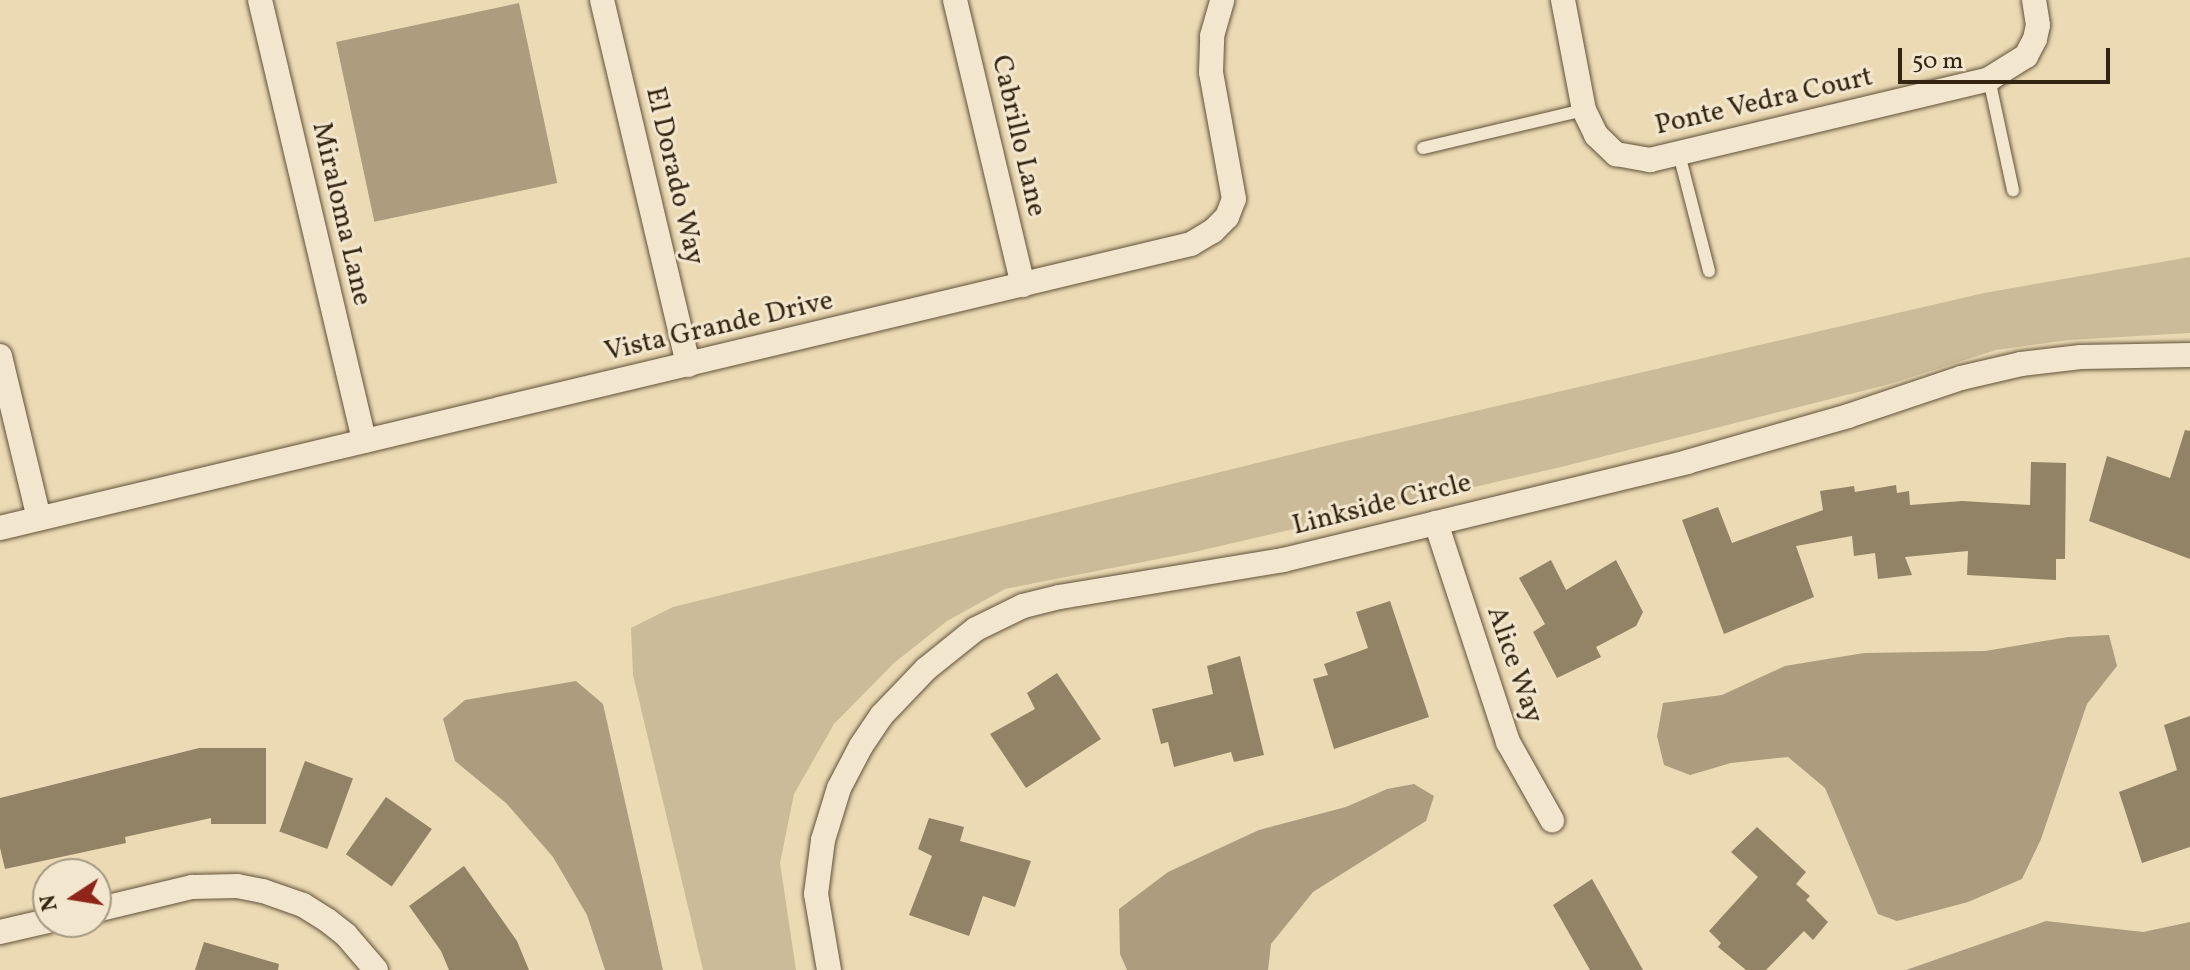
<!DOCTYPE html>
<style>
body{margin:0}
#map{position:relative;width:2190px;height:970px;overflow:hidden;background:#ebdab4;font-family:Vollkorn,serif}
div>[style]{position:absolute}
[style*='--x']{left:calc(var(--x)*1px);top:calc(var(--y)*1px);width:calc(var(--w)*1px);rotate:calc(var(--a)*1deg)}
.green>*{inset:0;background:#ccbb98}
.water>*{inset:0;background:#ad9c7d;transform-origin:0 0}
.building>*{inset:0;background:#938366;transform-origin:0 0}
.roads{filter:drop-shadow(0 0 2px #62523a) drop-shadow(0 0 2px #62523a)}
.lane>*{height:12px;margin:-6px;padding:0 6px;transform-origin:6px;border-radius:6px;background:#f2e7ce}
.street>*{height:24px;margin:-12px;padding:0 12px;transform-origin:12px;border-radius:12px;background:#f2e7ce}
span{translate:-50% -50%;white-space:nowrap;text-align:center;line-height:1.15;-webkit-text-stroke:6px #f2e7ce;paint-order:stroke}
.street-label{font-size:28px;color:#342512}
.north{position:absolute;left:32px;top:858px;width:80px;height:80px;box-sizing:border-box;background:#f2e7ce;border:2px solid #a69983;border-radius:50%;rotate:258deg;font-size:22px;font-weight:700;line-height:32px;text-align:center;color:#342512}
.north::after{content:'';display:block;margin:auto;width:28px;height:36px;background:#8f2418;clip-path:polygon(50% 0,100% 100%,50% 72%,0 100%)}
.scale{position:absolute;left:1898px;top:48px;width:212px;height:36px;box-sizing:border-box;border:4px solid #342512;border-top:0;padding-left:10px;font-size:24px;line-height:28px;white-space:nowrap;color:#342512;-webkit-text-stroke:6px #f2e7ce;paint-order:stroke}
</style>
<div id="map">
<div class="green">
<i style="clip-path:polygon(2190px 257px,2190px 333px,2069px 340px,1996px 350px,1890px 384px,1561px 467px,1194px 552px,1005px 589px,947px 621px,894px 663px,834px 724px,794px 794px,780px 863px,796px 970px,703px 970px,633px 675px,631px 628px,673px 607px,1342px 442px,1984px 293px)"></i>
</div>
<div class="water">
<i style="left:519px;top:3px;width:184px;height:187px;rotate:78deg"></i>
<i style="clip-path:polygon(2109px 635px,2117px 666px,2087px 704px,2041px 839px,2022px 879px,1968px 902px,1897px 921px,1878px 914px,1825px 788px,1788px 757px,1731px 763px,1690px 775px,1664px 765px,1657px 736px,1663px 703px,1722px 695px,1785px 666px,1864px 653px,1985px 651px,2068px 637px)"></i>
<i style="clip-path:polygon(576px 681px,603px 704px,663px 970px,605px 970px,587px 915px,553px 857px,506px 803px,455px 761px,443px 719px,465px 700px)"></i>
<i style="clip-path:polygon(1414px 784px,1434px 796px,1426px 821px,1313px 892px,1271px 944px,1268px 970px,1127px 970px,1120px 954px,1119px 909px,1168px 872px,1259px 830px,1346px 807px,1387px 789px)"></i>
<i style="clip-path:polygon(2046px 921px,2143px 932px,2190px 922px,2190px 970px,1906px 970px)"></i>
</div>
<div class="building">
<i style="clip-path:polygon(2185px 430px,2190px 431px,2190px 559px,2089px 521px,2107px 456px,2170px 478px)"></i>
<i style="clip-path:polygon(2031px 462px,2066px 463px,2065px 559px,2056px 559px,2056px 580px,1967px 575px,1968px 551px,1905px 557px,1912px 575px,1878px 579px,1875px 553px,1854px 556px,1852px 536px,1796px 546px,1814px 597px,1724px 634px,1682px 520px,1718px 507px,1732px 543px,1823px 510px,1820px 491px,1854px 486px,1855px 492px,1896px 485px,1897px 493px,1909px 491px,1910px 505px,1962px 501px,2030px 505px)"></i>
<i style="clip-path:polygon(1551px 560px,1566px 590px,1616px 560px,1643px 612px,1636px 626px,1596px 647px,1601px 657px,1557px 678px,1533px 632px,1545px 624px,1519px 578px)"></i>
<i style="clip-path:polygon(1390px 601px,1429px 717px,1334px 749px,1313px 679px,1328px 675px,1324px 664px,1368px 648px,1356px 612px)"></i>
<i style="clip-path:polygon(1240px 656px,1264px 755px,1234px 762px,1231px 752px,1174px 767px,1168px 742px,1161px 744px,1152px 709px,1213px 694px,1207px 666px)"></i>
<i style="clip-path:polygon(1057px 673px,1101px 739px,1026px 788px,990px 734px,1035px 709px,1027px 693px)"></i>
<i style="clip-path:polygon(2190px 716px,2190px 847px,2142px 863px,2119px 792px,2177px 770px,2164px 725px)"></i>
<i style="clip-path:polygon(199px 748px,266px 748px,266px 824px,211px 824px,211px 818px,125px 837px,126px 843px,5px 869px,0 848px,0 798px)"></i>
<i style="left:305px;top:761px;width:51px;height:75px;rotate:20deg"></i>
<i style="left:386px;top:797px;width:56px;height:70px;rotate:35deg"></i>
<i style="clip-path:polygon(929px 818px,964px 827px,960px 841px,1031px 861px,1015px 907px,983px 896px,969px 936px,909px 915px,932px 856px,918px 849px)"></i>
<i style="clip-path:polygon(1757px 827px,1806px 872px,1796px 884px,1810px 896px,1806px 900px,1828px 922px,1813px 940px,1804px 931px,1766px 970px,1746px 970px,1718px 947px,1721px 943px,1709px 931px,1758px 877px,1731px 852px)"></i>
<i style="clip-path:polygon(464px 866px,517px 941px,529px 970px,449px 970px,441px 951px,409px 906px)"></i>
<i style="clip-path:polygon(1592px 879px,1643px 970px,1590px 970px,1553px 905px)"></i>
<i style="clip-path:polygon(204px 942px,279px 964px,278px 970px,195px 970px)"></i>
</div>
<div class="roads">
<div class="lane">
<i style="--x:1989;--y:79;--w:114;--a:77.8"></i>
<i style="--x:1423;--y:148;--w:165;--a:-13.3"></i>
<i style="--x:1679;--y:154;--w:121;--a:75.6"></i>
</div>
<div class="street">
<i style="--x:260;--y:0;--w:453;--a:76.7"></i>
<i style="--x:602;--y:0;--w:375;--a:76.7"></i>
<i style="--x:955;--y:0;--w:293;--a:76.6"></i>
<i style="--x:1563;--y:0;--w:112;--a:79.2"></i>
<i style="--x:1584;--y:110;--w:28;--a:64"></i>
<i style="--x:1596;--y:135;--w:28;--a:44"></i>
<i style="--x:1616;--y:154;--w:35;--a:10"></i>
<i style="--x:1650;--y:160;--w:349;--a:-13.4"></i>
<i style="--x:1989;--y:79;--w:44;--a:-31.9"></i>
<i style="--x:2026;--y:56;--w:19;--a:-62"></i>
<i style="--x:2035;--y:39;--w:14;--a:-78"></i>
<i style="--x:2038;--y:25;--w:25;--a:-99"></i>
<i style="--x:0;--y:356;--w:167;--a:76.5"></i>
<i style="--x:1436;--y:523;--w:231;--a:71.8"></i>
<i style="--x:1508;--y:742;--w:90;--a:60.6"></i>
<i style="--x:0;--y:528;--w:1224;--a:-13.41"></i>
<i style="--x:1191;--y:244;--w:26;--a:-31"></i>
<i style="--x:1213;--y:231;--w:20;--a:-45"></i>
<i style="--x:1227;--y:217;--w:19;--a:-69"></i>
<i style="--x:1234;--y:199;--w:129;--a:-100.3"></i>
<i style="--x:1211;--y:72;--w:36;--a:-88"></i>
<i style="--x:1212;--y:36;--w:37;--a:-74"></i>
<i style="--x:96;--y:910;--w:99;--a:-13.5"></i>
<i style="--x:192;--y:887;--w:45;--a:-1.3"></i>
<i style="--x:237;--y:886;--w:26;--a:11"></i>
<i style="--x:263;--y:891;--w:42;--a:19.3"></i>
<i style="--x:303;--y:905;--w:28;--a:32"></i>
<i style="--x:327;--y:920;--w:24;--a:38"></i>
<i style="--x:346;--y:935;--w:46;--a:49.4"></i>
<i style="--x:0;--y:932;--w:49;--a:-12.9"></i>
<i style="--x:829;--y:970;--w:77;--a:-99.7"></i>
<i style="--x:816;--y:894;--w:54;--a:-82.6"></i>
<i style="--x:823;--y:840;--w:54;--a:-72.9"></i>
<i style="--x:839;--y:788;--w:47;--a:-62.4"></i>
<i style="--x:861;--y:746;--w:37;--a:-56"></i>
<i style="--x:882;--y:715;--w:64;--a:-46.3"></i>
<i style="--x:926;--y:669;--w:64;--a:-38.7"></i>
<i style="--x:976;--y:629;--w:52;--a:-26.1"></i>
<i style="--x:1023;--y:606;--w:38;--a:-14"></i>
<i style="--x:1060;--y:597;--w:226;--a:-9.4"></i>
<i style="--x:1283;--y:560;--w:416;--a:-13.6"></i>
<i style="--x:1687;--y:462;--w:167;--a:-15.9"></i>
<i style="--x:1848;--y:416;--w:119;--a:-18.6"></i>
<i style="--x:1961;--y:378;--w:62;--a:-13.1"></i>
<i style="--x:2021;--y:364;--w:60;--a:-6.7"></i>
<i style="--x:2081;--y:357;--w:109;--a:-1.1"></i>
</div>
</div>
<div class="street-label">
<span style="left:1764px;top:102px;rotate:-13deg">Ponte Vedra Court</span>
<span style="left:1018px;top:136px;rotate:77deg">Cabrillo Lane</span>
<span style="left:674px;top:176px;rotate:77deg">El Dorado Way</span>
<span style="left:341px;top:214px;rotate:77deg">Miraloma Lane</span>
<span style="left:719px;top:327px;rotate:-13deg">Vista Grande Drive</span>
<span style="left:1382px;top:505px;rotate:-14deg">Linkside Circle</span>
<span style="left:1514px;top:665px;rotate:71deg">Alice Way</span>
</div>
<div class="north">N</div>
<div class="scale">50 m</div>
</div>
